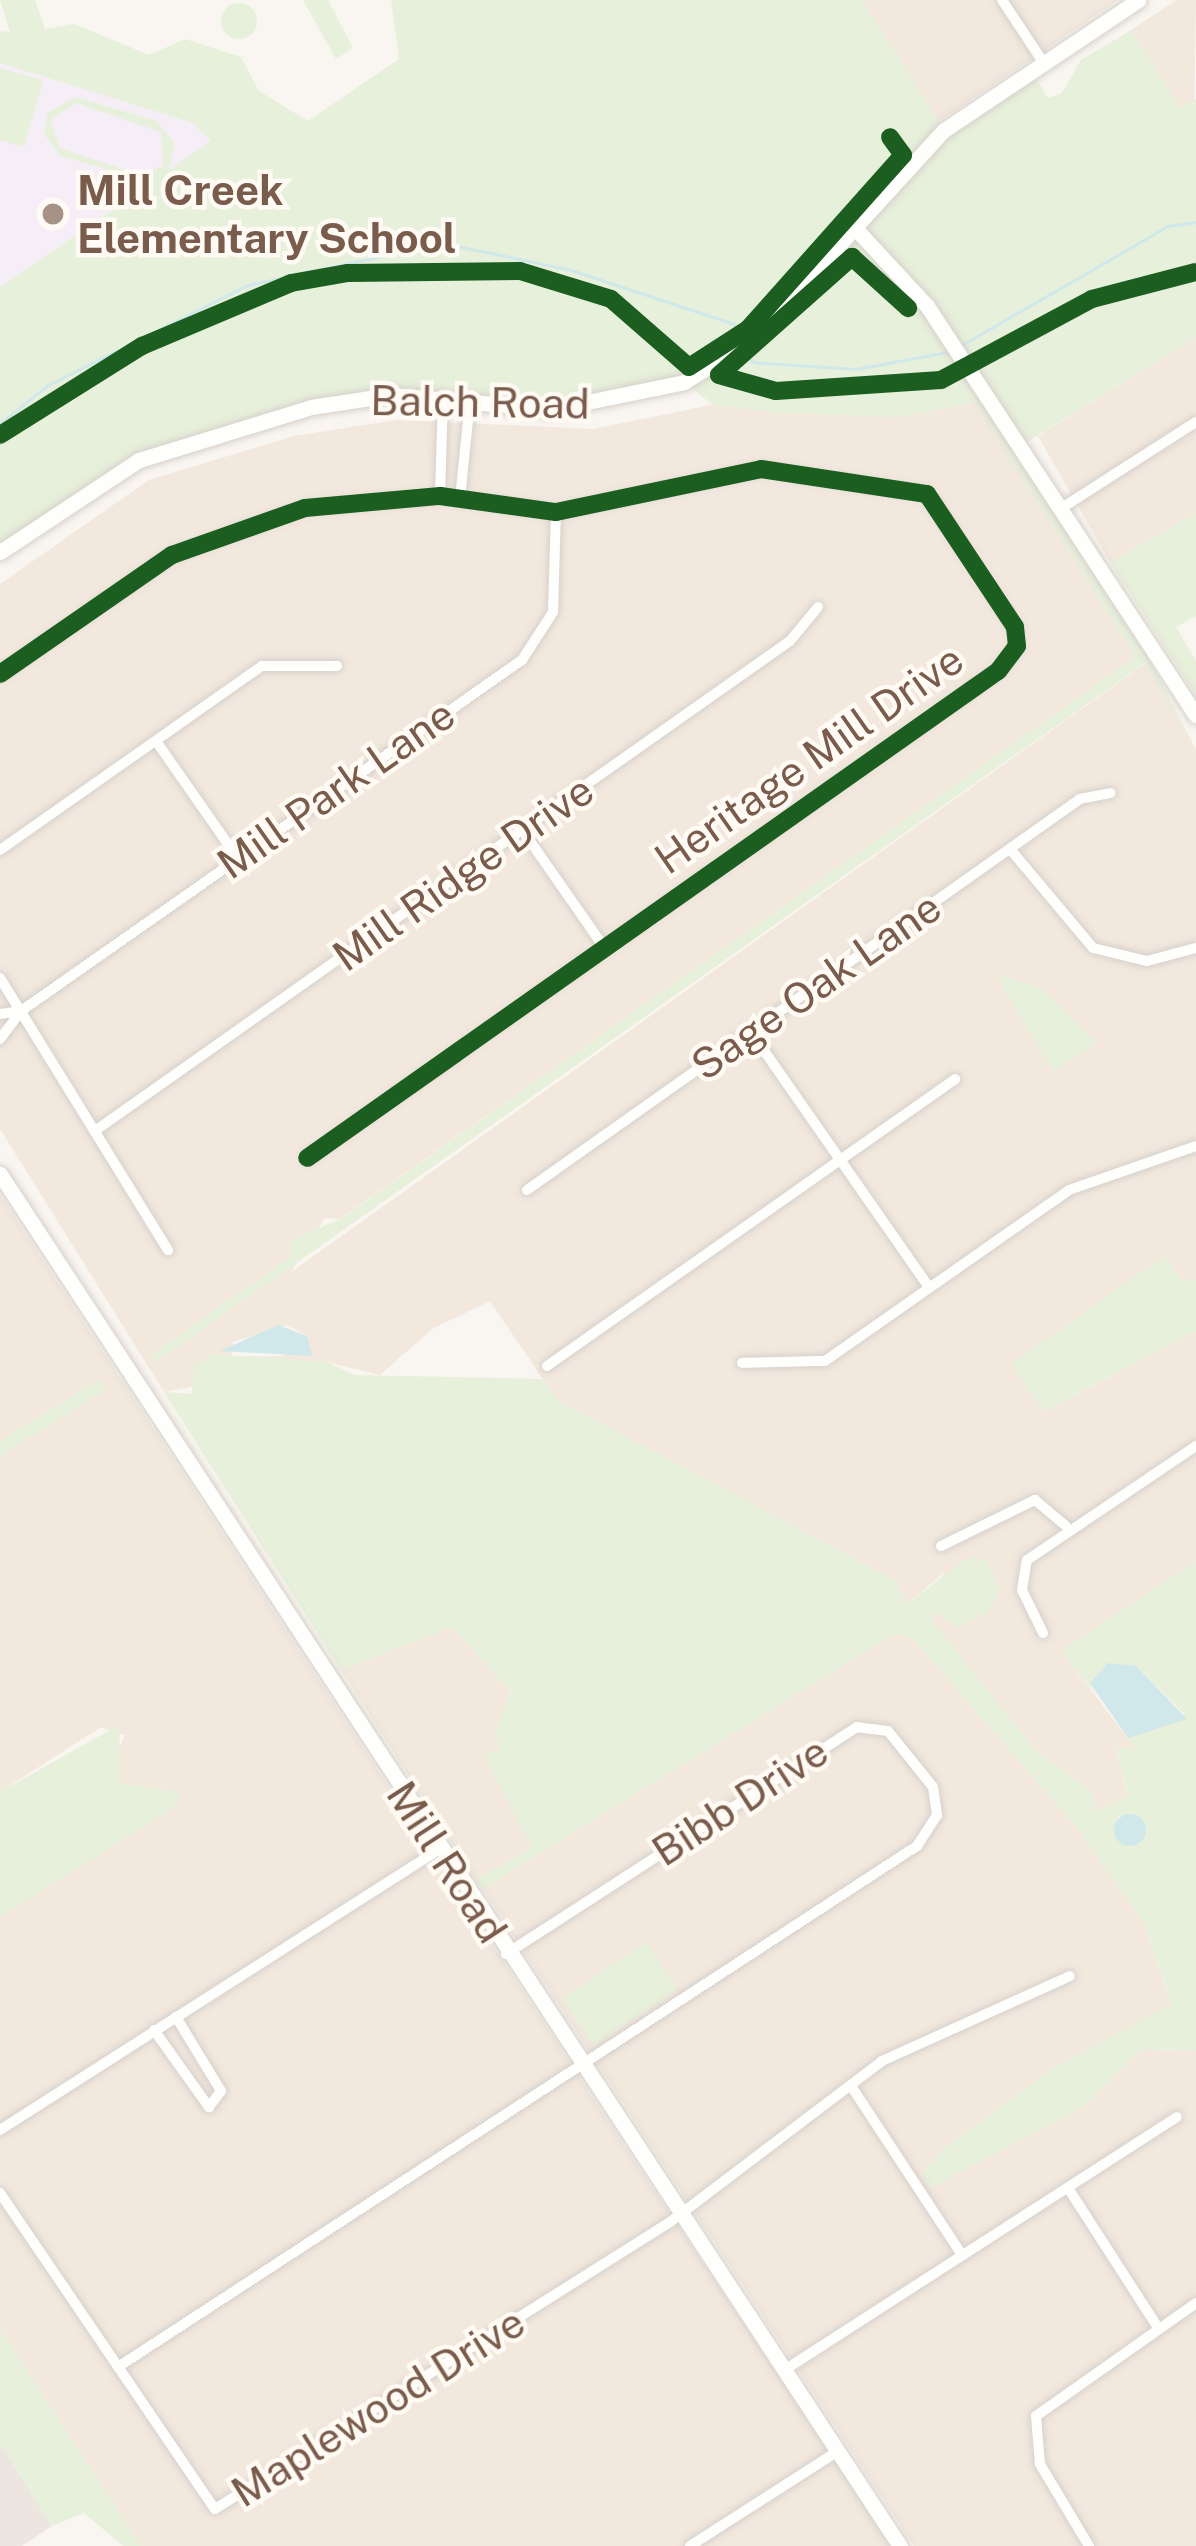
<!DOCTYPE html>
<style>
body{margin:0}
#map{position:relative;width:1196px;height:2546px;overflow:hidden;background:#f9f5f0;font-family:"Public Sans",sans-serif}
div>[style]{position:absolute}
[style*='--x']{left:calc(var(--x)*1px);top:calc(var(--y)*1px);width:calc(var(--w)*1px);rotate:calc(var(--a)*1deg)}
.residential>*{inset:0;background:#f2e8de}
.industrial>*{inset:0;background:#ede5e0}
.education>*{inset:0;background:#f6eef6}
.green>*{inset:0;background:#e7f0db;transform-origin:0 0}
.round{border-radius:50%}
.water>*{inset:0;background:#d0e8ea}
.stream>*{height:3px;margin:-1.5px;padding:0 1.5px;transform-origin:1.5px;border-radius:1.5px;background:#d0e8ea}
.roads{filter:drop-shadow(0 0 3px #d7d1cb) drop-shadow(0 0 3px #d7d1cb)}
.street>*{height:10px;margin:-5px;padding:0 5px;transform-origin:5px;border-radius:5px;background:#fefefd}
.secondary>*{height:15px;margin:-7.5px;padding:0 7.5px;transform-origin:7.5px;border-radius:7.5px;background:#fefefd}
.cycleway>*{height:18px;margin:-9px;padding:0 9px;transform-origin:9px;border-radius:9px;background:#1b5e20}
.dots>*{width:33px;height:33px;translate:-50% -50%;box-sizing:border-box;border:6px solid #fffaf3;border-radius:50%}
span{translate:-50% -50%;white-space:nowrap;text-align:center;line-height:1.15;-webkit-text-stroke:9px #fffaf3;paint-order:stroke}
.poi-label{font-size:42px;color:#7a5c4d;font-weight:700}
.left{translate:0 -50%;text-align:left}
.street-label{font-size:42px;color:#7a5c4d}
</style>
<div id="map">
<div class="residential">
<i style="clip-path:polygon(862px 0,1118px 0,938px 122px)"></i>
<i style="clip-path:polygon(1177px 0,1196px 0,1194px 129px,1131px 30px)"></i>
<i style="clip-path:polygon(1196px 337px,1196px 513px,1110px 562px,1038px 436px)"></i>
<i style="clip-path:polygon(evenodd,731px 401px,897px 417px,976px 403px,1136px 657px,340px 1219px,325px 1218px,291px 1272px,1146px 663px,1196px 750px,1196px 1279px,1183px 1282px,1165px 1257px,1045px 1412px,1196px 1330px,1196px 1561px,1061px 1651px,1137px 1750px,1116px 1748px,1128px 1797px,1095px 1812px,1093px 1792px,1034px 1748px,943px 1641px,930px 1619px,944px 1573px,907px 1604px,893px 1579px,557px 1400px,490px 1301px,432px 1329px,380px 1375px,327px 1362px,164px 1392px,0 1129px,0 584px,149px 480px,294px 436px,396px 420px,593px 429px,731px 401px,997px 975px,1096px 1042px,1054px 1071px,997px 975px,731px 401px,288px 1325px,307px 1336px,282px 1356px,232px 1357px,233px 1342px,288px 1325px)"></i>
<i style="clip-path:polygon(0 1195px,621px 2141px,894px 2546px,141px 2546px,0 2329px,0 1917px,181px 1792px,122px 1784px,113px 1764px,125px 1735px,101px 1727px,0 1792px,0 1456px,99px 1380px,0 1441px)"></i>
<i style="clip-path:polygon(453px 1627px,511px 1693px,501px 1751px,485px 1756px,532px 1847px,476px 1880px,341px 1670px)"></i>
<i style="clip-path:polygon(895px 1633px,913px 1639px,1077px 1828px,1143px 1922px,1172px 2005px,1056px 2066px,944px 2148px,931px 2187px,1086px 2105px,1141px 2050px,1196px 2051px,1196px 2546px,914px 2546px,483px 1889px)"></i>
</div>
<div class="industrial">
<i style="clip-path:polygon(0 2444px,52px 2526px,22px 2546px,0 2546px)"></i>
</div>
<div class="education">
<i style="clip-path:polygon(0 63px,194px 123px,211px 141px,0 287px)"></i>
</div>
<div class="green">
<i style="clip-path:polygon(evenodd,0 0,35px 0,45px 29px,74px 24px,149px 55px,185px 39px,241px 57px,259px 91px,308px 121px,399px 59px,391px 0,862px 0,944px 129px,1031px 70px,1048px 98px,1062px 93px,1081px 60px,1131px 30px,1181px 108px,1196px 99px,1196px 337px,1019px 447px,982px 400px,1151px 662px,1196px 750px,1145px 663px,158px 1361px,149px 1356px,290px 1257px,290px 1240px,341px 1219px,1135px 657px,975px 403px,897px 417px,778px 413px,713px 405px,684px 382px,601px 405px,443px 396px,311px 407px,139px 460px,0 552px,0 287px,153px 182px,60px 156px,44px 134px,48px 112px,76px 97px,157px 121px,175px 144px,169px 170px,211px 141px,193px 123px,0 63px,0 31px,10px 32px,0 0,76px 103px,161px 132px,163px 166px,141px 175px,59px 148px,51px 120px,76px 103px)"></i>
<i style="clip-path:polygon(303px 0,328px 0,353px 48px,336px 59px)"></i>
<i class="round" style="left:221px;top:3px;width:36px;height:36px"></i>
<i style="clip-path:polygon(0 68px,43px 80px,24px 147px,0 140px)"></i>
<i style="clip-path:polygon(1196px 513px,1196px 616px,1176px 627px,1196px 661px,1196px 695px,1110px 562px)"></i>
<i style="clip-path:polygon(995px 974px,1041px 988px,1097px 1042px,1054px 1072px)"></i>
<i style="clip-path:polygon(1164px 1256px,1183px 1282px,1196px 1279px,1196px 1330px,1044px 1412px,1011px 1364px)"></i>
<i style="clip-path:polygon(evenodd,213px 1354px,327px 1362px,354px 1375px,542px 1379px,558px 1400px,893px 1579px,907px 1604px,969px 1557px,986px 1560px,1001px 1590px,987px 1614px,955px 1628px,939px 1612px,931px 1619px,1034px 1748px,1093px 1792px,1096px 1812px,1128px 1796px,1116px 1747px,1135px 1750px,1128px 1738px,1184px 1714px,1136px 1666px,1090px 1684px,1097px 1696px,1061px 1651px,1196px 1561px,1196px 2051px,1141px 2050px,1086px 2105px,931px 2188px,922px 2174px,944px 2148px,1056px 2066px,1172px 2004px,1143px 1922px,1077px 1828px,913px 1639px,895px 1633px,483px 1889px,476px 1880px,532px 1847px,484px 1755px,501px 1750px,495px 1732px,511px 1692px,453px 1627px,341px 1670px,164px 1392px,192px 1394px,194px 1365px,213px 1354px,1117px 1816px,1140px 1822px,1146px 1835px,1130px 1848px,1117px 1816px)"></i>
<i style="clip-path:polygon(99px 1380px,107px 1389px,0 1456px,0 1441px)"></i>
<i style="clip-path:polygon(119px 1725px,121px 1784px,182px 1792px,173px 1808px,0 1917px,0 1792px)"></i>
<i style="left:646px;top:1942px;width:57px;height:101px;rotate:56deg"></i>
<i style="clip-path:polygon(0 2329px,141px 2546px,123px 2546px,84px 2513px,52px 2526px,0 2444px)"></i>
</div>
<div class="water">
<i style="clip-path:polygon(278px 1325px,307px 1336px,312px 1356px,220px 1351px)"></i>
<i style="clip-path:polygon(1108px 1663px,1136px 1666px,1187px 1719px,1128px 1738px,1090px 1683px)"></i>
<i class="round" style="left:1114px;top:1814px;width:32px;height:32px"></i>
</div>
<div class="stream">
<i style="--x:960;--y:346;--w:240;--a:-30"></i>
<i style="--x:1168;--y:226;--w:28;--a:-8"></i>
<i style="--x:746;--y:348;--w:15;--a:67"></i>
<i style="--x:752;--y:362;--w:104;--a:3.9"></i>
<i style="--x:856;--y:369;--w:98;--a:-10.6"></i>
<i style="--x:0;--y:423;--w:61;--a:-38.4"></i>
<i style="--x:48;--y:385;--w:224;--a:-26.6"></i>
<i style="--x:248;--y:285;--w:199;--a:-12.2"></i>
<i style="--x:443;--y:243;--w:131;--a:11.9"></i>
<i style="--x:571;--y:270;--w:172;--a:18.3"></i>
<i style="--x:734;--y:324;--w:17;--a:62"></i>
</div>
<div class="roads">
<div class="street">
<i style="--x:1002;--y:0;--w:74;--a:56.5"></i>
<i style="--x:440;--y:496;--w:100;--a:-88.3"></i>
<i style="--x:460;--y:499;--w:100;--a:-84.2"></i>
<i style="--x:1060;--y:509;--w:161;--a:-32.6"></i>
<i style="--x:0;--y:674;--w:209;--a:-34.7"></i>
<i style="--x:172;--y:555;--w:141;--a:-19.5"></i>
<i style="--x:305;--y:508;--w:136;--a:-5.1"></i>
<i style="--x:440;--y:496;--w:117;--a:7.9"></i>
<i style="--x:556;--y:512;--w:209;--a:-11.8"></i>
<i style="--x:761;--y:469;--w:168;--a:8.6"></i>
<i style="--x:927;--y:494;--w:159;--a:56.5"></i>
<i style="--x:1015;--y:627;--w:19;--a:84"></i>
<i style="--x:1017;--y:646;--w:31;--a:127"></i>
<i style="--x:998;--y:671;--w:845;--a:144.82"></i>
<i style="--x:156;--y:741;--w:141;--a:55.1"></i>
<i style="--x:523;--y:831;--w:141;--a:55.1"></i>
<i style="--x:1010;--y:849;--w:129;--a:50"></i>
<i style="--x:1093;--y:948;--w:56;--a:13.5"></i>
<i style="--x:1147;--y:961;--w:51;--a:-14.9"></i>
<i style="--x:0;--y:850;--w:320;--a:-35.1"></i>
<i style="--x:262;--y:666;--w:75;--a:0"></i>
<i style="--x:0;--y:978;--w:320;--a:58.3"></i>
<i style="--x:0;--y:1014;--w:21;--a:-8"></i>
<i style="--x:21;--y:1011;--w:612;--a:-35.02"></i>
<i style="--x:522;--y:660;--w:57;--a:-57.1"></i>
<i style="--x:553;--y:612;--w:100;--a:-88.3"></i>
<i style="--x:751;--y:1032;--w:310;--a:55.1"></i>
<i style="--x:0;--y:1039;--w:35;--a:-53"></i>
<i style="--x:99;--y:1128;--w:845;--a:-35.18"></i>
<i style="--x:790;--y:641;--w:44;--a:-50.5"></i>
<i style="--x:527;--y:1190;--w:677;--a:-35.26"></i>
<i style="--x:1080;--y:799;--w:31;--a:-11"></i>
<i style="--x:742;--y:1363;--w:83;--a:-1.4"></i>
<i style="--x:825;--y:1361;--w:298;--a:-35"></i>
<i style="--x:1069;--y:1190;--w:134;--a:-19.1"></i>
<i style="--x:547;--y:1366;--w:499;--a:-35.1"></i>
<i style="--x:941;--y:1546;--w:105;--a:-26.1"></i>
<i style="--x:1035;--y:1500;--w:40;--a:40"></i>
<i style="--x:1043;--y:1633;--w:48;--a:-116"></i>
<i style="--x:1022;--y:1590;--w:30;--a:-81"></i>
<i style="--x:1027;--y:1560;--w:204;--a:-34"></i>
<i style="--x:154;--y:2030;--w:95;--a:54.5"></i>
<i style="--x:209;--y:2107;--w:20;--a:-53"></i>
<i style="--x:221;--y:2091;--w:87;--a:-121.3"></i>
<i style="--x:853;--y:2089;--w:199;--a:56.7"></i>
<i style="--x:0;--y:2130;--w:520;--a:-32.59"></i>
<i style="--x:1068;--y:2188;--w:164;--a:57.2"></i>
<i style="--x:0;--y:2193;--w:382;--a:55.8"></i>
<i style="--x:215;--y:2509;--w:538;--a:-32.24"></i>
<i style="--x:670;--y:2222;--w:266;--a:-37.2"></i>
<i style="--x:882;--y:2061;--w:206;--a:-24.3"></i>
<i style="--x:118;--y:2367;--w:954;--a:-33.11"></i>
<i style="--x:917;--y:1846;--w:37;--a:-57"></i>
<i style="--x:937;--y:1815;--w:28;--a:-98"></i>
<i style="--x:933;--y:1787;--w:72;--a:-128.8"></i>
<i style="--x:888;--y:1731;--w:31;--a:-173"></i>
<i style="--x:857;--y:1727;--w:418;--a:147.1"></i>
<i style="--x:786;--y:2369;--w:465;--a:-32.8"></i>
<i style="--x:690;--y:2546;--w:176;--a:-32.7"></i>
<i style="--x:1089;--y:2546;--w:96;--a:-120.9"></i>
<i style="--x:1040;--y:2464;--w:48;--a:-94.8"></i>
<i style="--x:1036;--y:2416;--w:196;--a:-35.2"></i>
</div>
<div class="secondary">
<i style="--x:855;--y:228;--w:106;--a:47.3"></i>
<i style="--x:927;--y:306;--w:490;--a:56.7"></i>
<i style="--x:0;--y:552;--w:167;--a:-33.5"></i>
<i style="--x:139;--y:460;--w:180;--a:-17.1"></i>
<i style="--x:311;--y:407;--w:80;--a:-8.6"></i>
<i style="--x:390;--y:395;--w:164;--a:4.9"></i>
<i style="--x:553;--y:409;--w:134;--a:-11.6"></i>
<i style="--x:684;--y:382;--w:81;--a:-31.9"></i>
<i style="--x:753;--y:339;--w:283;--a:-47.6"></i>
<i style="--x:944;--y:130;--w:234;--a:-33.8"></i>
<i style="--x:0;--y:1174;--w:1641;--a:56.74"></i>
</div>
</div>
<div class="cycleway">
<i style="--x:719;--y:375;--w:59;--a:15.7"></i>
<i style="--x:776;--y:391;--w:165;--a:-3.8"></i>
<i style="--x:941;--y:380;--w:171;--a:-28.2"></i>
<i style="--x:1092;--y:299;--w:107;--a:-14.6"></i>
<i style="--x:719;--y:375;--w:178;--a:-41.6"></i>
<i style="--x:852;--y:257;--w:76;--a:42.3"></i>
<i style="--x:0;--y:435;--w:168;--a:-32.1"></i>
<i style="--x:142;--y:346;--w:162;--a:-22.9"></i>
<i style="--x:291;--y:283;--w:58;--a:-10"></i>
<i style="--x:348;--y:273;--w:172;--a:-0.7"></i>
<i style="--x:520;--y:271;--w:95;--a:17.1"></i>
<i style="--x:611;--y:299;--w:103;--a:41.1"></i>
<i style="--x:689;--y:367;--w:70;--a:-32.8"></i>
<i style="--x:748;--y:329;--w:233;--a:-48.3"></i>
<i style="--x:903;--y:155;--w:22;--a:-126"></i>
<i style="--x:0;--y:674;--w:209;--a:-34.7"></i>
<i style="--x:172;--y:555;--w:141;--a:-19.5"></i>
<i style="--x:305;--y:508;--w:136;--a:-5.1"></i>
<i style="--x:440;--y:496;--w:117;--a:7.9"></i>
<i style="--x:556;--y:512;--w:209;--a:-11.8"></i>
<i style="--x:761;--y:469;--w:168;--a:8.6"></i>
<i style="--x:927;--y:494;--w:159;--a:56.5"></i>
<i style="--x:1015;--y:627;--w:19;--a:84"></i>
<i style="--x:1017;--y:646;--w:31;--a:127"></i>
<i style="--x:998;--y:671;--w:845;--a:144.82"></i>
</div>
<div class="dots">
<i style="left:53px;top:214px;background:#a69286"></i>
</div>
<div class="poi-label">
<span class="left" style="left:77px;top:214px">Mill Creek<br>Elementary School</span>
</div>
<div class="street-label">
<span style="left:480px;top:402px;rotate:1deg">Balch Road</span>
<span style="left:809px;top:759px;rotate:-35deg">Heritage Mill Drive</span>
<span style="left:336px;top:789px;rotate:-35deg">Mill Park Lane</span>
<span style="left:463px;top:873px;rotate:-35deg">Mill Ridge Drive</span>
<span style="left:816px;top:986px;rotate:-35deg">Sage Oak Lane</span>
<span style="left:740px;top:1801px;rotate:-33deg">Bibb Drive</span>
<span style="left:447px;top:1862px;rotate:57deg">Mill Road</span>
<span style="left:378px;top:2407px;rotate:-32deg">Maplewood Drive</span>
</div>
</div>
